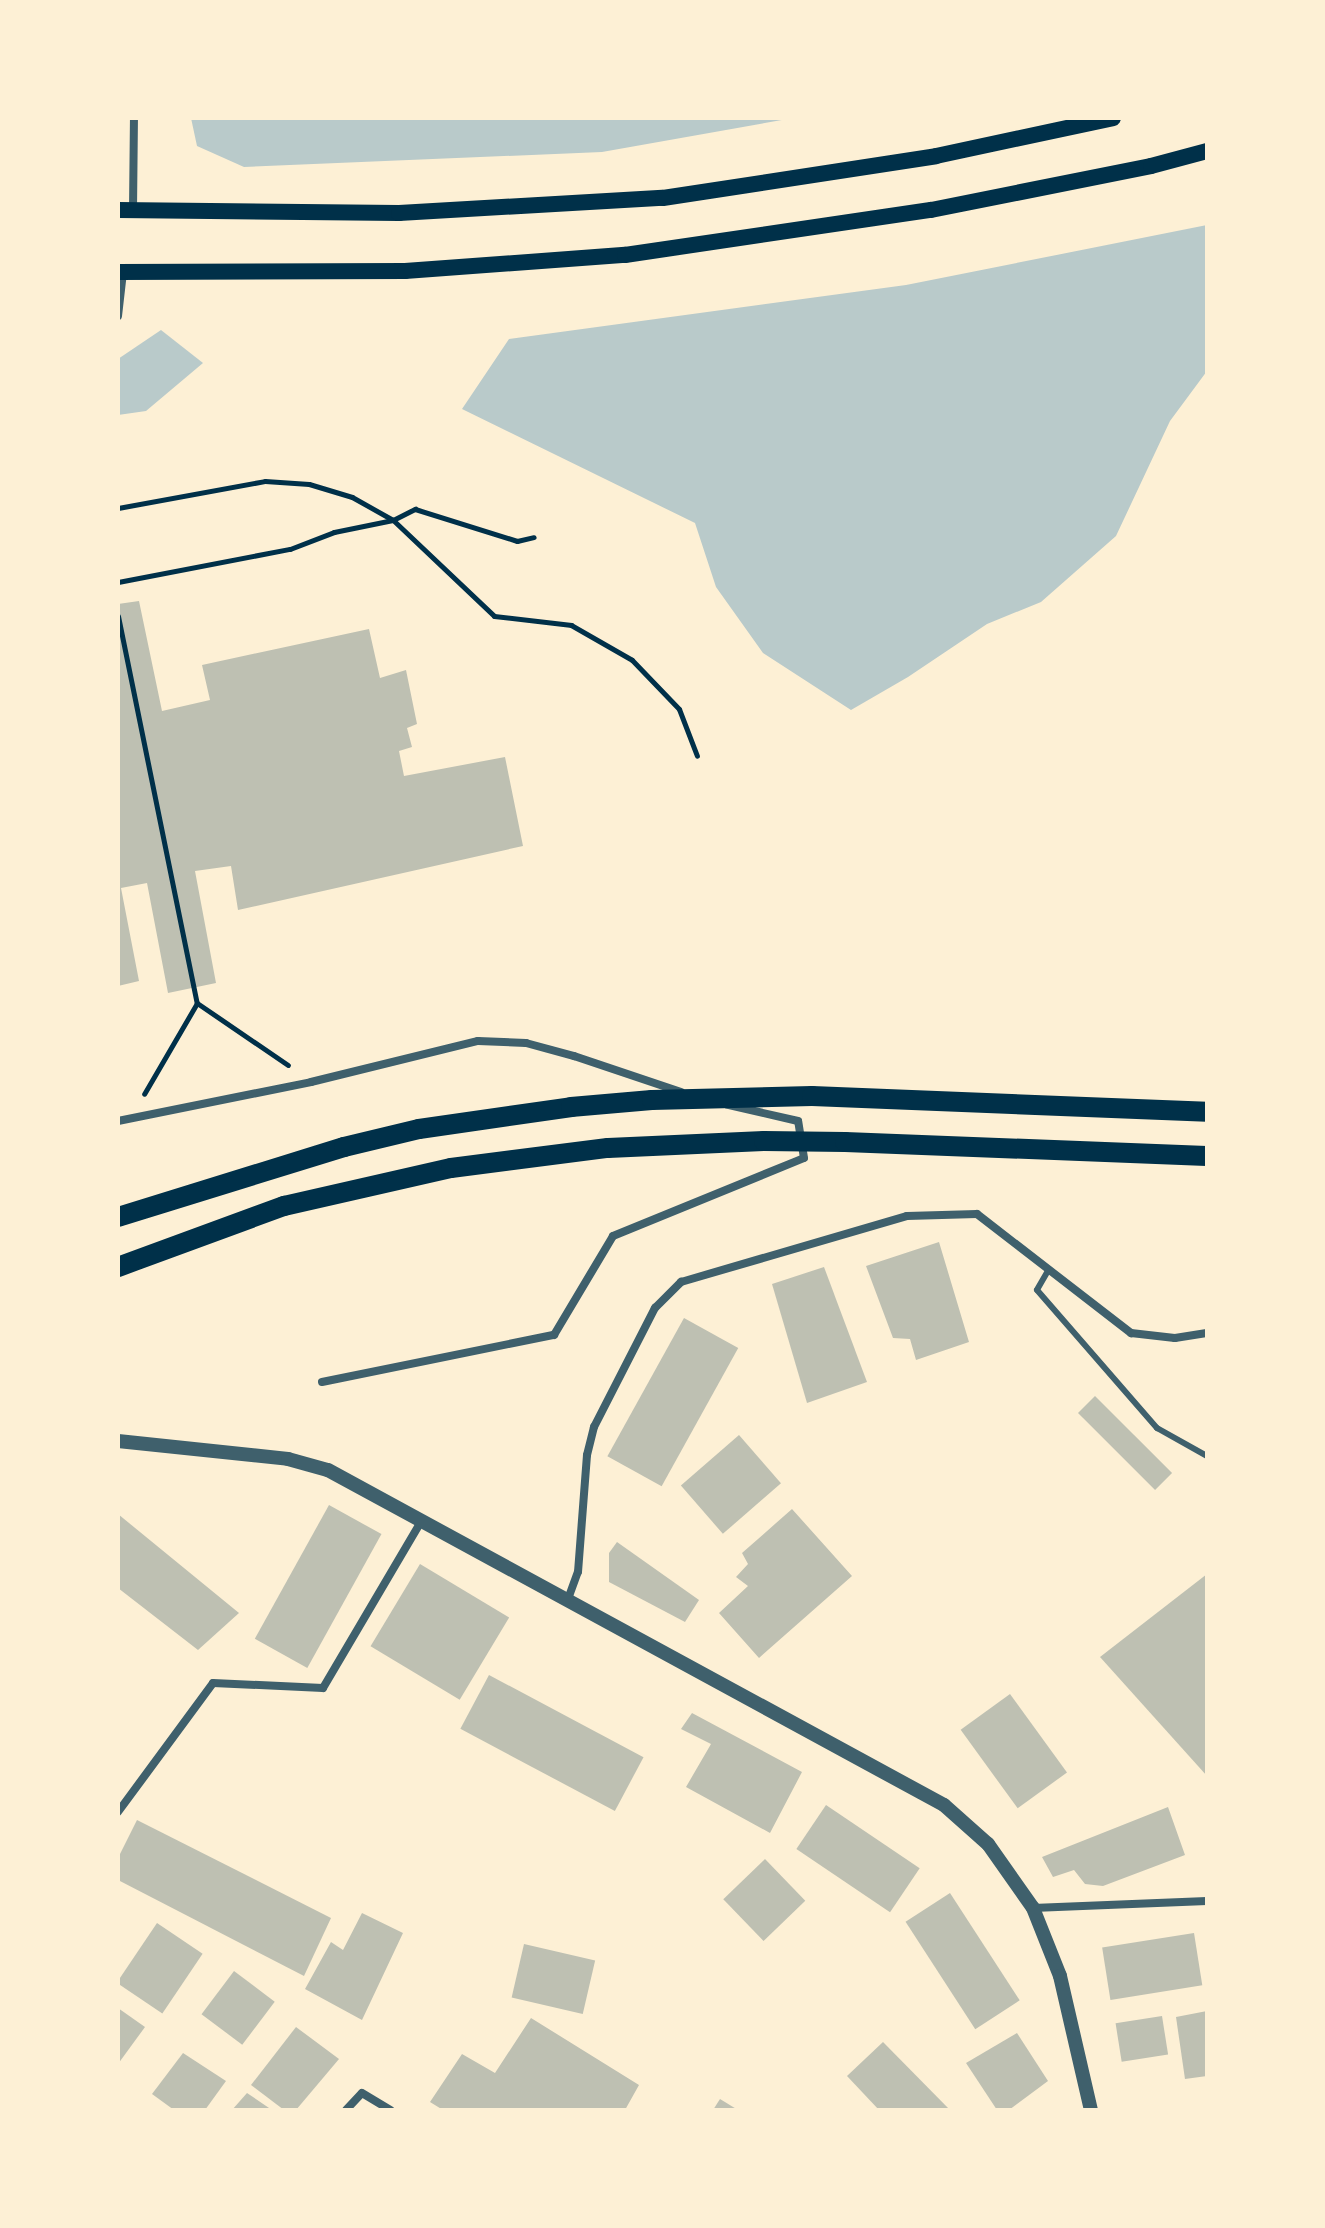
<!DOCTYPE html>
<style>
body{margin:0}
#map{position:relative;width:1325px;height:2228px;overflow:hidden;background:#fdf0d5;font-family:Lato,sans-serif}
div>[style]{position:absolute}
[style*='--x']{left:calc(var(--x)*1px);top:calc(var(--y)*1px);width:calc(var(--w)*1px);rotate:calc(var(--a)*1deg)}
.green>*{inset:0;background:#b9caca}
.building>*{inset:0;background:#bec0b2;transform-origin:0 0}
.path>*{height:5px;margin:-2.5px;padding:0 2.5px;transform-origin:2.5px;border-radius:2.5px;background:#003049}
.service>*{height:6px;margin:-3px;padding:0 3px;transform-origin:3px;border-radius:3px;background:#3f606c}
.minor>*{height:8px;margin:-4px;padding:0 4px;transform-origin:4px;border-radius:4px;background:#3f606c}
.tertiary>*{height:14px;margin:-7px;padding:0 7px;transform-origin:7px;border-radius:7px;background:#3f606c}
.secondary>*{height:16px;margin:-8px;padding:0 8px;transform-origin:8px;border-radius:8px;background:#003049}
.primary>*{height:20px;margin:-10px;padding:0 10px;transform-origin:10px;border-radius:10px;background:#003049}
span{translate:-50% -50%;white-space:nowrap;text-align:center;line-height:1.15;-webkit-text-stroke:6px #fdf0d5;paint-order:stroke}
.frame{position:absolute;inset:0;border:120px solid #fdf0d5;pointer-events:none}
</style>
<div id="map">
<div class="green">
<i style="clip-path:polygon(191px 118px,793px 118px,602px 152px,244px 167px,197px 146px)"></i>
<i style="clip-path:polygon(1207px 225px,1207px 371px,1170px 421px,1116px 536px,1041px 602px,987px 624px,908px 677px,851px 710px,763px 653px,716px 587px,695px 523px,462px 409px,509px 339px,906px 285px)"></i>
<i style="clip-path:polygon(161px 330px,203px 363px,146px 411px,118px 415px,118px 359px)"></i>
</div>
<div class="building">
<i style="clip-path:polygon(139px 601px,162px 711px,210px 700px,202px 665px,369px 629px,380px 678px,406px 670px,417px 724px,407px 728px,412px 747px,399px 751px,404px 776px,505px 757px,523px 846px,238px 910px,231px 866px,195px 871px,216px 983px,168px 993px,147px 883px,121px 888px,139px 981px,118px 986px,118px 604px)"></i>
<i style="clip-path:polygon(939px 1242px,969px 1342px,916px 1360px,910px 1339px,893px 1338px,866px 1266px)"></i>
<i style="clip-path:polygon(824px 1267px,867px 1382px,807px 1403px,772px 1284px)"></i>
<i style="left:684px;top:1318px;width:62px;height:158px;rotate:29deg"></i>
<i style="left:1095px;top:1396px;width:109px;height:24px;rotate:45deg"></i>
<i style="left:739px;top:1435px;width:64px;height:77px;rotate:49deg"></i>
<i style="left:329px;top:1505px;width:60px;height:153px;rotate:29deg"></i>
<i style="clip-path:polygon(792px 1509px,852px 1576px,759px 1658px,719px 1613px,748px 1586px,736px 1577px,748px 1564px,742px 1553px)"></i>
<i style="clip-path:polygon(118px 1514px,239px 1613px,198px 1650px,118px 1588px)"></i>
<i style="clip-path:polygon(617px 1542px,699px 1600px,685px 1622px,609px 1582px,609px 1553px)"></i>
<i style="left:420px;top:1564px;width:104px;height:96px;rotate:31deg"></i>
<i style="clip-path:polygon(1207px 1574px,1207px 1776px,1100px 1657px)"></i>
<i style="left:489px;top:1675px;width:175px;height:61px;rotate:28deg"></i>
<i style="left:1010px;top:1694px;width:97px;height:61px;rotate:54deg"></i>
<i style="clip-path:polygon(692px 1713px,802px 1772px,770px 1833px,686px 1787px,711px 1744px,681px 1729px)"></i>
<i style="left:826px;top:1805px;width:113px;height:53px;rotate:34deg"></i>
<i style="clip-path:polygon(1168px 1807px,1185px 1855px,1103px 1886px,1085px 1884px,1074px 1870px,1053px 1877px,1042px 1857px)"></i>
<i style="clip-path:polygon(137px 1820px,331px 1918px,304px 1976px,118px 1880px,118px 1858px)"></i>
<i style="left:765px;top:1859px;width:58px;height:58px;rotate:46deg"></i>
<i style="left:950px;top:1893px;width:128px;height:53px;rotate:57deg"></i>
<i style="clip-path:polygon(362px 1913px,403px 1933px,362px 2020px,305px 1989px,331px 1942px,343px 1950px)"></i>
<i style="left:157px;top:1923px;width:55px;height:72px;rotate:34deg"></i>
<i style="left:1194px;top:1933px;width:53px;height:93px;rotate:81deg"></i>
<i style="left:524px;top:1944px;width:73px;height:55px;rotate:13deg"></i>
<i style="left:234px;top:1971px;width:51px;height:54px;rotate:37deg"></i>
<i style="clip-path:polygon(118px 2008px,145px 2027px,118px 2064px)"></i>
<i style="clip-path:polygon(1207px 2011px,1207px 2076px,1185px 2079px,1176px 2017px)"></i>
<i style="left:1162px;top:2016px;width:39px;height:47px;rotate:81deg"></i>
<i style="clip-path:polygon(531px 2018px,639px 2085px,625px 2110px,443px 2110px,430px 2102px,462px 2054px,495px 2073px)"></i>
<i style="clip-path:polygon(296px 2027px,339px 2059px,296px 2110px,284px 2110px,251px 2085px)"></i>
<i style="clip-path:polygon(1017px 2033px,1048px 2081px,1009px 2110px,997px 2110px,966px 2063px)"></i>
<i style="clip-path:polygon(883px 2042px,950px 2110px,879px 2110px,847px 2076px)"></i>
<i style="clip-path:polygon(183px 2053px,226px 2081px,205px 2110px,174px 2110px,152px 2094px)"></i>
<i style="clip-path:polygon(247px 2093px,272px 2110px,232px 2110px)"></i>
<i style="clip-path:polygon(720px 2099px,738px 2110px,713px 2110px)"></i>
</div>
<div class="path">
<i style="--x:118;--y:508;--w:149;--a:-10.4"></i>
<i style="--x:265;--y:481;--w:44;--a:3.9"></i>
<i style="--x:309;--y:484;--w:45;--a:16.8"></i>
<i style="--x:352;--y:497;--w:47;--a:29.3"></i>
<i style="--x:393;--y:520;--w:25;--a:-27"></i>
<i style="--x:415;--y:509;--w:107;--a:17.4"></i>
<i style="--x:517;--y:541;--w:17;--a:-13"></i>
<i style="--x:118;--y:582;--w:175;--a:-10.9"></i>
<i style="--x:290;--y:549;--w:47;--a:-21.1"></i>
<i style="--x:334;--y:532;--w:60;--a:-11.5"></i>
<i style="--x:393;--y:520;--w:139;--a:43.5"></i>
<i style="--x:494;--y:616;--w:78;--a:6.7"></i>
<i style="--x:571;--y:625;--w:70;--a:29.8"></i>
<i style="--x:632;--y:660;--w:68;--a:46.2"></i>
<i style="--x:679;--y:709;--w:50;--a:69"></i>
<i style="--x:118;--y:616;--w:395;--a:78.5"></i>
<i style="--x:197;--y:1003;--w:105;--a:120.2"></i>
<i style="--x:197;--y:1003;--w:110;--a:34.3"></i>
</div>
<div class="service">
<i style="--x:1049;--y:1269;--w:24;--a:120"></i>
<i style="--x:1037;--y:1290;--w:183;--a:49"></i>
<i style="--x:1157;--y:1428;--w:57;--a:29.2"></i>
</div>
<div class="minor">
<i style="--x:133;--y:210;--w:92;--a:-89.4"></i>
<i style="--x:118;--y:316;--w:44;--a:-83.5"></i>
<i style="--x:118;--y:1121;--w:197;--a:-11.4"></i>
<i style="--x:311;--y:1082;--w:172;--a:-13.8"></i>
<i style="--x:478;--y:1041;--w:48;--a:2.4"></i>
<i style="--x:526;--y:1043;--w:50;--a:15.2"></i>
<i style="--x:574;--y:1056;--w:113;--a:18.6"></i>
<i style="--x:322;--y:1382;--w:237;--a:-11.5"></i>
<i style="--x:554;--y:1335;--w:115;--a:-59.2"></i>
<i style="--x:613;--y:1236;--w:206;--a:-22.2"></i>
<i style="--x:804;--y:1158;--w:37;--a:-99"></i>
<i style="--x:798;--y:1121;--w:72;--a:-167.1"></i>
<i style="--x:568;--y:1599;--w:29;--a:-70"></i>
<i style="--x:578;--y:1572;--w:117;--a:-85.6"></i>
<i style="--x:587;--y:1455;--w:29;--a:-76"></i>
<i style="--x:594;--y:1427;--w:134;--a:-62.9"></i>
<i style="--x:655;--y:1308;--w:37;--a:-45"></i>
<i style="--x:681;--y:1282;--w:235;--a:-16.3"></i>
<i style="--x:907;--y:1216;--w:70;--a:-1.6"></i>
<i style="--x:977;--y:1214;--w:195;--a:37.7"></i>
<i style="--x:1131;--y:1333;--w:44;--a:6.5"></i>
<i style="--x:1175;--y:1338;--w:32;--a:-9"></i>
<i style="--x:118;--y:1812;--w:160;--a:-53.6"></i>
<i style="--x:213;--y:1683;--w:110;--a:2.6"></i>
<i style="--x:323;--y:1688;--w:195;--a:-59.5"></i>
<i style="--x:1033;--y:1908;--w:174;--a:-2.3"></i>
<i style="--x:346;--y:2110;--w:23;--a:-47"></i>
<i style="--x:362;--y:2093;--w:33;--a:31"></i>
</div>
<div class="tertiary">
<i style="--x:118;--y:1441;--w:171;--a:6"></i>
<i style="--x:288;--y:1459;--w:41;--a:15.4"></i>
<i style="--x:328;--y:1470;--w:701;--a:28.54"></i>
<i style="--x:944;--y:1805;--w:59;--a:41.6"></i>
<i style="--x:988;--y:1844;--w:78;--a:54.9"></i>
<i style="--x:1033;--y:1908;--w:73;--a:68.3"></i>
<i style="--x:1060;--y:1976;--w:138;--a:77"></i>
</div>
<div class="secondary">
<i style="--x:118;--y:210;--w:281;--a:0.6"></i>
<i style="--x:399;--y:213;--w:264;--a:-3.3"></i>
<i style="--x:663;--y:198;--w:276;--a:-8.7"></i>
<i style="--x:936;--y:156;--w:181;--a:-12.1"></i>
<i style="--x:118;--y:272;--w:287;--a:-0.2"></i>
<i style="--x:405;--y:271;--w:221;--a:-4.2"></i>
<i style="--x:625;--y:255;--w:309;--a:-8.4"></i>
<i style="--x:931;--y:210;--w:224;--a:-11.3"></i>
<i style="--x:1151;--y:166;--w:58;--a:-15"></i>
</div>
<div class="primary">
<i style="--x:118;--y:1217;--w:237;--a:-17.2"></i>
<i style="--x:344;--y:1147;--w:77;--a:-13.5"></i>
<i style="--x:419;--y:1129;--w:154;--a:-8.2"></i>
<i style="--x:571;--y:1107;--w:81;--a:-4.9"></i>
<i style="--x:652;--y:1100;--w:160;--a:-1.4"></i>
<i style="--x:812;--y:1096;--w:395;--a:2.3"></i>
<i style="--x:118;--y:1267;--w:177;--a:-20.2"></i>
<i style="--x:284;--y:1206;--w:171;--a:-12.8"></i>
<i style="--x:451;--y:1168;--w:158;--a:-7.3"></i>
<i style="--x:608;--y:1148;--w:156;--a:-2.6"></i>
<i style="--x:764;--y:1141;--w:81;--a:0.7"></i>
<i style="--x:845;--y:1142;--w:362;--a:2.2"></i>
</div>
<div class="frame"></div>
</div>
